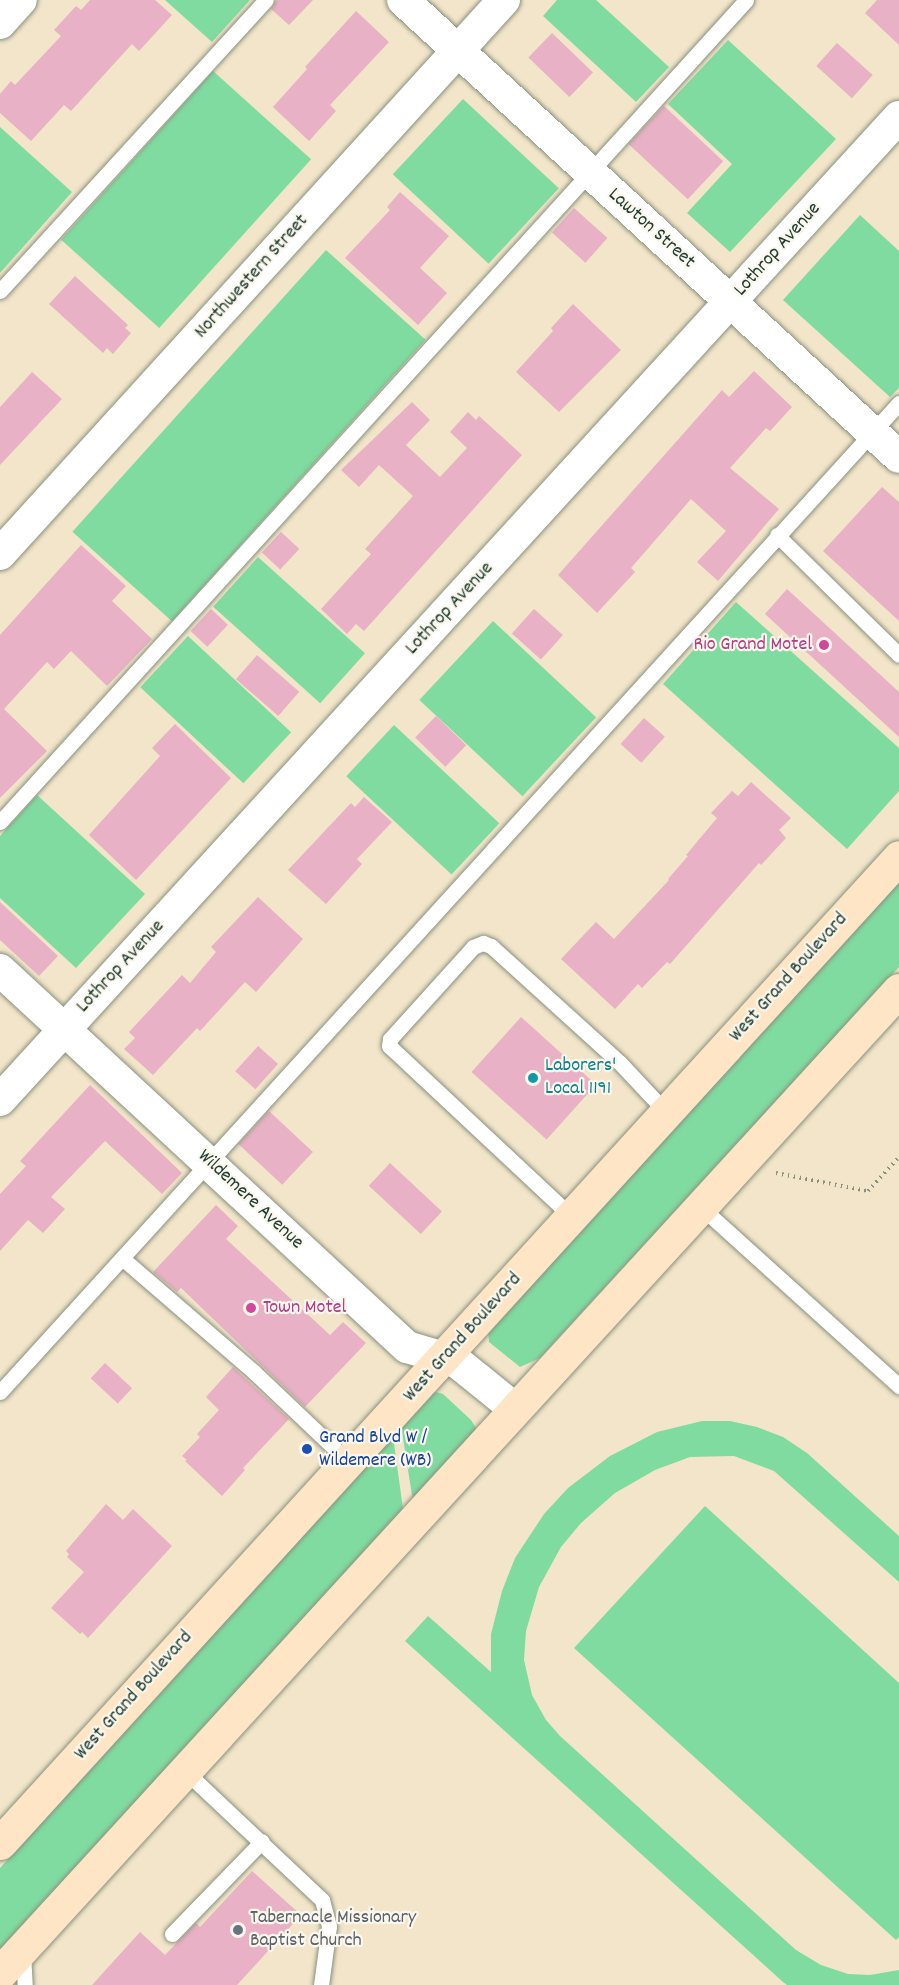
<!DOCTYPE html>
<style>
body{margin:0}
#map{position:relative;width:899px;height:1985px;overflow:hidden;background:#f2e5ca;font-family:Dekko,sans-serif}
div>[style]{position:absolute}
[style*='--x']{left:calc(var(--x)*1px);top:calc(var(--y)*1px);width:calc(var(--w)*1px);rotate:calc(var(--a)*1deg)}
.green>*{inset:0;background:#80dba1;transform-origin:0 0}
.building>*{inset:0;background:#e8b1c5;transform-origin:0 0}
.path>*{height:4px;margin-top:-2px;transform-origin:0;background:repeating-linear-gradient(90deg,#88917f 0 1.5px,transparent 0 6px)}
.roads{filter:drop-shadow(0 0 2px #88917f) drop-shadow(0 0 2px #88917f)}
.lane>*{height:15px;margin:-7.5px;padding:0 7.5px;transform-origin:7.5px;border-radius:7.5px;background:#fff}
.street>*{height:32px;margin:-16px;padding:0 16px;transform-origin:16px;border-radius:16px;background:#fff}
.secondary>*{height:33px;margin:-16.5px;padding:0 16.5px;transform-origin:16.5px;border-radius:16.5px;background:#fde5c5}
.dots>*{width:16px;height:16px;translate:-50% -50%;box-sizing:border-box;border:3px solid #fbf7ec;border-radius:50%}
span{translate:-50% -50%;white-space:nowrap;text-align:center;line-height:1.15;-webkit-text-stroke:4.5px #fbf7ec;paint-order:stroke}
.street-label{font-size:20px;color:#1f3d34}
.hotel-label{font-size:20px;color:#b23c85}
.right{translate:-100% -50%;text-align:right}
.left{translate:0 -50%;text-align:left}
.culture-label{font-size:20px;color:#0d838f}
.transit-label{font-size:20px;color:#164399}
.worship-label{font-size:20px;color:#5b616d}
</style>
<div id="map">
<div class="green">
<i style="clip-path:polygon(165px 0,250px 0,212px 42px)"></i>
<i style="clip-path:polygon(557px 0,596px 0,669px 67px,636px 102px,543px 16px)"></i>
<i style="clip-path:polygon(728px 40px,836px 139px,730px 252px,687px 213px,732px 164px,668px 104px)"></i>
<i style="left:213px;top:71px;width:132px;height:227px;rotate:42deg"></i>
<i style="left:463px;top:99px;width:131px;height:103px;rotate:43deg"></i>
<i style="clip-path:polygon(0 127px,72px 192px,0 273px)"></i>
<i style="clip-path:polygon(860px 215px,899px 251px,899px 388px,890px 397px,783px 300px)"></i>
<i style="left:326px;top:250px;width:134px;height:379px;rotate:42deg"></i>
<i style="left:258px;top:557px;width:144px;height:67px;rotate:42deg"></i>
<i style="clip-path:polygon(736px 602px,899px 748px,899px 791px,847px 849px,663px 684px)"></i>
<i style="left:493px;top:621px;width:141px;height:108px;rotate:43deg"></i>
<i style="left:188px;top:636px;width:141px;height:70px;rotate:43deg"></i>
<i style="left:394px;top:725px;width:144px;height:70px;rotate:43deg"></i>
<i style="clip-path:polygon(37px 795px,145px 894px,76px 968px,0 898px,0 836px)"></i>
<i style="clip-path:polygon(899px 881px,899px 967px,540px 1358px,520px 1367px,489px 1342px,488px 1329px)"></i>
<i style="clip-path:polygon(436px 1392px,443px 1394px,471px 1420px,476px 1428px,475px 1434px,413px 1502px,401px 1425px,430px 1394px)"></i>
<i style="clip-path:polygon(702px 1421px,730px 1421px,757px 1427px,783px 1437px,807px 1453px,899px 1536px,899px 1582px,774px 1471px,734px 1456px,690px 1457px,655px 1470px,615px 1493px,581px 1523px,561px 1547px,539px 1587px,526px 1631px,524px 1660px,532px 1695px,546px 1720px,560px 1736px,796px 1950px,821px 1965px,848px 1974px,870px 1975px,899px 1970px,899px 1985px,787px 1985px,783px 1982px,405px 1641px,428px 1616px,491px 1672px,491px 1634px,502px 1591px,515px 1558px,544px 1514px,568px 1488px,610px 1456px,657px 1432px)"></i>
<i style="clip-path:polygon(393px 1436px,403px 1509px,0 1951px,0 1868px)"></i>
<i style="clip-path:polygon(705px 1506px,899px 1683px,899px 1937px,896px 1940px,574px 1648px)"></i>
</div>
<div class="building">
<i style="clip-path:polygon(90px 0,155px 0,172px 15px,139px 51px,132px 44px,71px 111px,64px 105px,31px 141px,0 113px,0 94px,11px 81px,15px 85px,61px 36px,54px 30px,76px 6px,81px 10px)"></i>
<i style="clip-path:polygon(276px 0,313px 0,289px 25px,271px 9px)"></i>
<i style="clip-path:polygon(877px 0,899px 0,899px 45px,865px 13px)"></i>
<i style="clip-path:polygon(356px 11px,389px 42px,330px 105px,336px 111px,309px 141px,273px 107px,307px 69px,305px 67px)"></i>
<i style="left:552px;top:33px;width:57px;height:34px;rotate:44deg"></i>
<i style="left:837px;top:43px;width:48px;height:31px;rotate:42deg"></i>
<i style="left:664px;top:106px;width:81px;height:52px;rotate:43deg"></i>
<i style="clip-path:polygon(400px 192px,449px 236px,420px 268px,447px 293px,418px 325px,345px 258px,390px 210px,387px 207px)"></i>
<i style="left:574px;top:208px;width:45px;height:33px;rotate:42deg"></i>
<i style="clip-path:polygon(75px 276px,128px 325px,125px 328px,131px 333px,113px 354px,107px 348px,103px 353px,49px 304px)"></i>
<i style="clip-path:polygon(573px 304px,621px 350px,559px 412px,516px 372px,553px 331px,551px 328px)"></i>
<i style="clip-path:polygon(754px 371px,792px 407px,770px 431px,766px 428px,730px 468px,779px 509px,718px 581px,697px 562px,726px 531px,691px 499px,631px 568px,635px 572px,597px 613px,558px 575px,722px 390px,729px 397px)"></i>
<i style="clip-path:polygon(32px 372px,62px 399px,0 465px,0 407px)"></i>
<i style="clip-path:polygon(412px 402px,430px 420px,406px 445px,440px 477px,467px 448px,450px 432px,468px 412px,476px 420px,479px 416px,522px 455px,364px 631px,356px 624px,347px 634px,321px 609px,371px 554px,365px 549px,413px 496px,379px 465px,359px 487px,341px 470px)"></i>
<i style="clip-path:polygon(882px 487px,899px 502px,899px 621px,823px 551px)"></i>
<i style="left:281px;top:532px;width:25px;height:28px;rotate:43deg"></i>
<i style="clip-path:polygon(81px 545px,126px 586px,112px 601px,152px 639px,107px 686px,71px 651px,54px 669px,47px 662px,4px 709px,47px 751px,0 798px,0 635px)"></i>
<i style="clip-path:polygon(787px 589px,899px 692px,899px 737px,765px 614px)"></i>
<i style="left:211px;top:609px;width:23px;height:30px;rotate:43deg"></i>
<i style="left:534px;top:609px;width:39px;height:33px;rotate:42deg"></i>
<i style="left:257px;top:655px;width:56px;height:32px;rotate:41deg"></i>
<i style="left:436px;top:716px;width:42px;height:30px;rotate:44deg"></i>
<i style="left:644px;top:718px;width:28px;height:35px;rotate:42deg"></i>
<i style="clip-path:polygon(175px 724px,231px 778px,136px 880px,89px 835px,160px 756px,152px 748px)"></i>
<i style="clip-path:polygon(751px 782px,791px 818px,779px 830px,786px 838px,761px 865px,759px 863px,670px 964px,667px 962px,642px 988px,638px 984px,615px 1009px,561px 959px,596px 922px,614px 939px,669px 880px,668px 879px,688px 856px,686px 855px,717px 818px,711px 813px,732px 791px,738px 796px)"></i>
<i style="clip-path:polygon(364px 797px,392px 822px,357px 859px,362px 864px,326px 904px,288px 870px,351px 803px,355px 807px)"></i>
<i style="clip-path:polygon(258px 897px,303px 939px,256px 992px,245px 982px,200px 1031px,197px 1028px,153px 1075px,124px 1049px,135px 1038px,129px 1032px,182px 975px,190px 983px,216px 952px,211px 947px)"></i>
<i style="clip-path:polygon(0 902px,58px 956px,39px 976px,0 940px)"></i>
<i style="left:521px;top:1017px;width:101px;height:74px;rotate:42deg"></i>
<i style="left:258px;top:1046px;width:27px;height:34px;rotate:42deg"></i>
<i style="clip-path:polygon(90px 1085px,182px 1173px,162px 1194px,105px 1141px,51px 1197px,65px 1209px,43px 1233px,28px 1220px,0 1251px,0 1194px,26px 1166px,20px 1161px)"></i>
<i style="left:269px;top:1111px;width:60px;height:45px;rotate:43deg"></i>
<i style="left:390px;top:1163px;width:71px;height:31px;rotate:43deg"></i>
<i style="clip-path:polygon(216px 1205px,238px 1226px,226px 1239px,330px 1335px,343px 1322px,366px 1343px,305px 1407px,181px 1288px,177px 1292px,153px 1272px)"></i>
<i style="left:105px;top:1363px;width:37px;height:21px;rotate:43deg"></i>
<i style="clip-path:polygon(233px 1367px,289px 1419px,243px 1468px,245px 1470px,222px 1496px,185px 1461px,187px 1460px,182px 1456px,200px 1437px,197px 1434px,219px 1410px,206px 1397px)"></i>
<i style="clip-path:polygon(106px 1504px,123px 1520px,133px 1509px,172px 1546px,88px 1638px,82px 1632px,80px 1634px,51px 1608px,84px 1572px,67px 1557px,69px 1554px,66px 1551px)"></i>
<i style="clip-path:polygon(252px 1871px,301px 1915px,237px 1985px,92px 1985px,140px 1932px,165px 1955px,196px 1923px,200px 1927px)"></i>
</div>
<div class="path">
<i style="--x:776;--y:1173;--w:94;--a:11.1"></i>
<i style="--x:868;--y:1191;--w:46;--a:-47.6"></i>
</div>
<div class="roads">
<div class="lane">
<i style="--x:0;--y:291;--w:394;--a:-47.6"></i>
<i style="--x:777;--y:535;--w:171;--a:44.5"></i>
<i style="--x:0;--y:822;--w:1110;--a:-47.77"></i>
<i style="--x:702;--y:1208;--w:266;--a:42.1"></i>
<i style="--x:572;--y:1217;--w:250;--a:-136.9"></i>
<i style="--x:389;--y:1046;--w:7;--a:-82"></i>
<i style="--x:390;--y:1039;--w:124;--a:-47.9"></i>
<i style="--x:473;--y:947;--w:11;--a:-22"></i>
<i style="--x:483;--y:943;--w:9;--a:21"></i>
<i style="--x:491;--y:946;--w:174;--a:42.2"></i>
<i style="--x:620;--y:1063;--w:69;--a:46.8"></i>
<i style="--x:122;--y:1258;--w:174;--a:40.8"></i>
<i style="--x:254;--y:1372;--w:131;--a:43.5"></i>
<i style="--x:0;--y:1392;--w:1337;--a:-47.73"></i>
<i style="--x:184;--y:1770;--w:190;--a:43.3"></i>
<i style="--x:322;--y:1900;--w:27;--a:75"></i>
<i style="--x:329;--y:1926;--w:60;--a:97.7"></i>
<i style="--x:172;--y:1934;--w:129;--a:-45.9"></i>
<i style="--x:23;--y:1952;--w:33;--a:87"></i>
</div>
<div class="street">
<i style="--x:403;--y:0;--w:674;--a:42.66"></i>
<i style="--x:0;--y:23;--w:31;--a:-48"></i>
<i style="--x:0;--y:554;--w:749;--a:-47.71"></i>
<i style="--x:0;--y:970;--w:555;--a:42.81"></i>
<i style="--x:407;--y:1347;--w:52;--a:16.7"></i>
<i style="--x:457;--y:1362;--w:73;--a:38.9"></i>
<i style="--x:0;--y:1100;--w:1332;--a:-47.56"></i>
</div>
<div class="secondary">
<i style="--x:0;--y:1843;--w:1334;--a:-47.64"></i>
<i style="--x:0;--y:1973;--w:1332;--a:-47.56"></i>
</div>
</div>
<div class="dots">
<i style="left:824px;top:645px;background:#d1479c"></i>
<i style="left:533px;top:1078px;background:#0f9aa8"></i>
<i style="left:251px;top:1308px;background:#d1479c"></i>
<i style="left:307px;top:1449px;background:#1a4fb4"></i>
<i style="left:238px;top:1930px;background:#6b7280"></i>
</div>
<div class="street-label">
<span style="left:651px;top:229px;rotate:42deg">Lawton Street</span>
<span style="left:778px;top:250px;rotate:-48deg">Lothrop Avenue</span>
<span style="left:252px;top:277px;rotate:-48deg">Northwestern Street</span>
<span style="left:450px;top:609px;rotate:-47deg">Lothrop Avenue</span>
<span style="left:121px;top:967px;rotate:-47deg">Lothrop Avenue</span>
<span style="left:789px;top:978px;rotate:-48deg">West Grand Boulevard</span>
<span style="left:250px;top:1200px;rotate:43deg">Wildemere Avenue</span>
<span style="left:463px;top:1338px;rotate:-48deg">West Grand Boulevard</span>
<span style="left:134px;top:1696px;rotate:-48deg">West Grand Boulevard</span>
</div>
<div class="hotel-label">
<span class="right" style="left:812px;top:645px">Rio Grand Motel</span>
<span class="left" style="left:263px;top:1308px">Town Motel</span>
</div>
<div class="culture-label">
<span class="left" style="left:545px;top:1078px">Laborers'<br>Local 1191</span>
</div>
<div class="transit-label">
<span class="left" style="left:319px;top:1450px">Grand Blvd W /<br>Wildemere (WB)</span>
</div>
<div class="worship-label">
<span class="left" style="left:250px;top:1930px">Tabernacle Missionary<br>Baptist Church</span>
</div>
</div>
